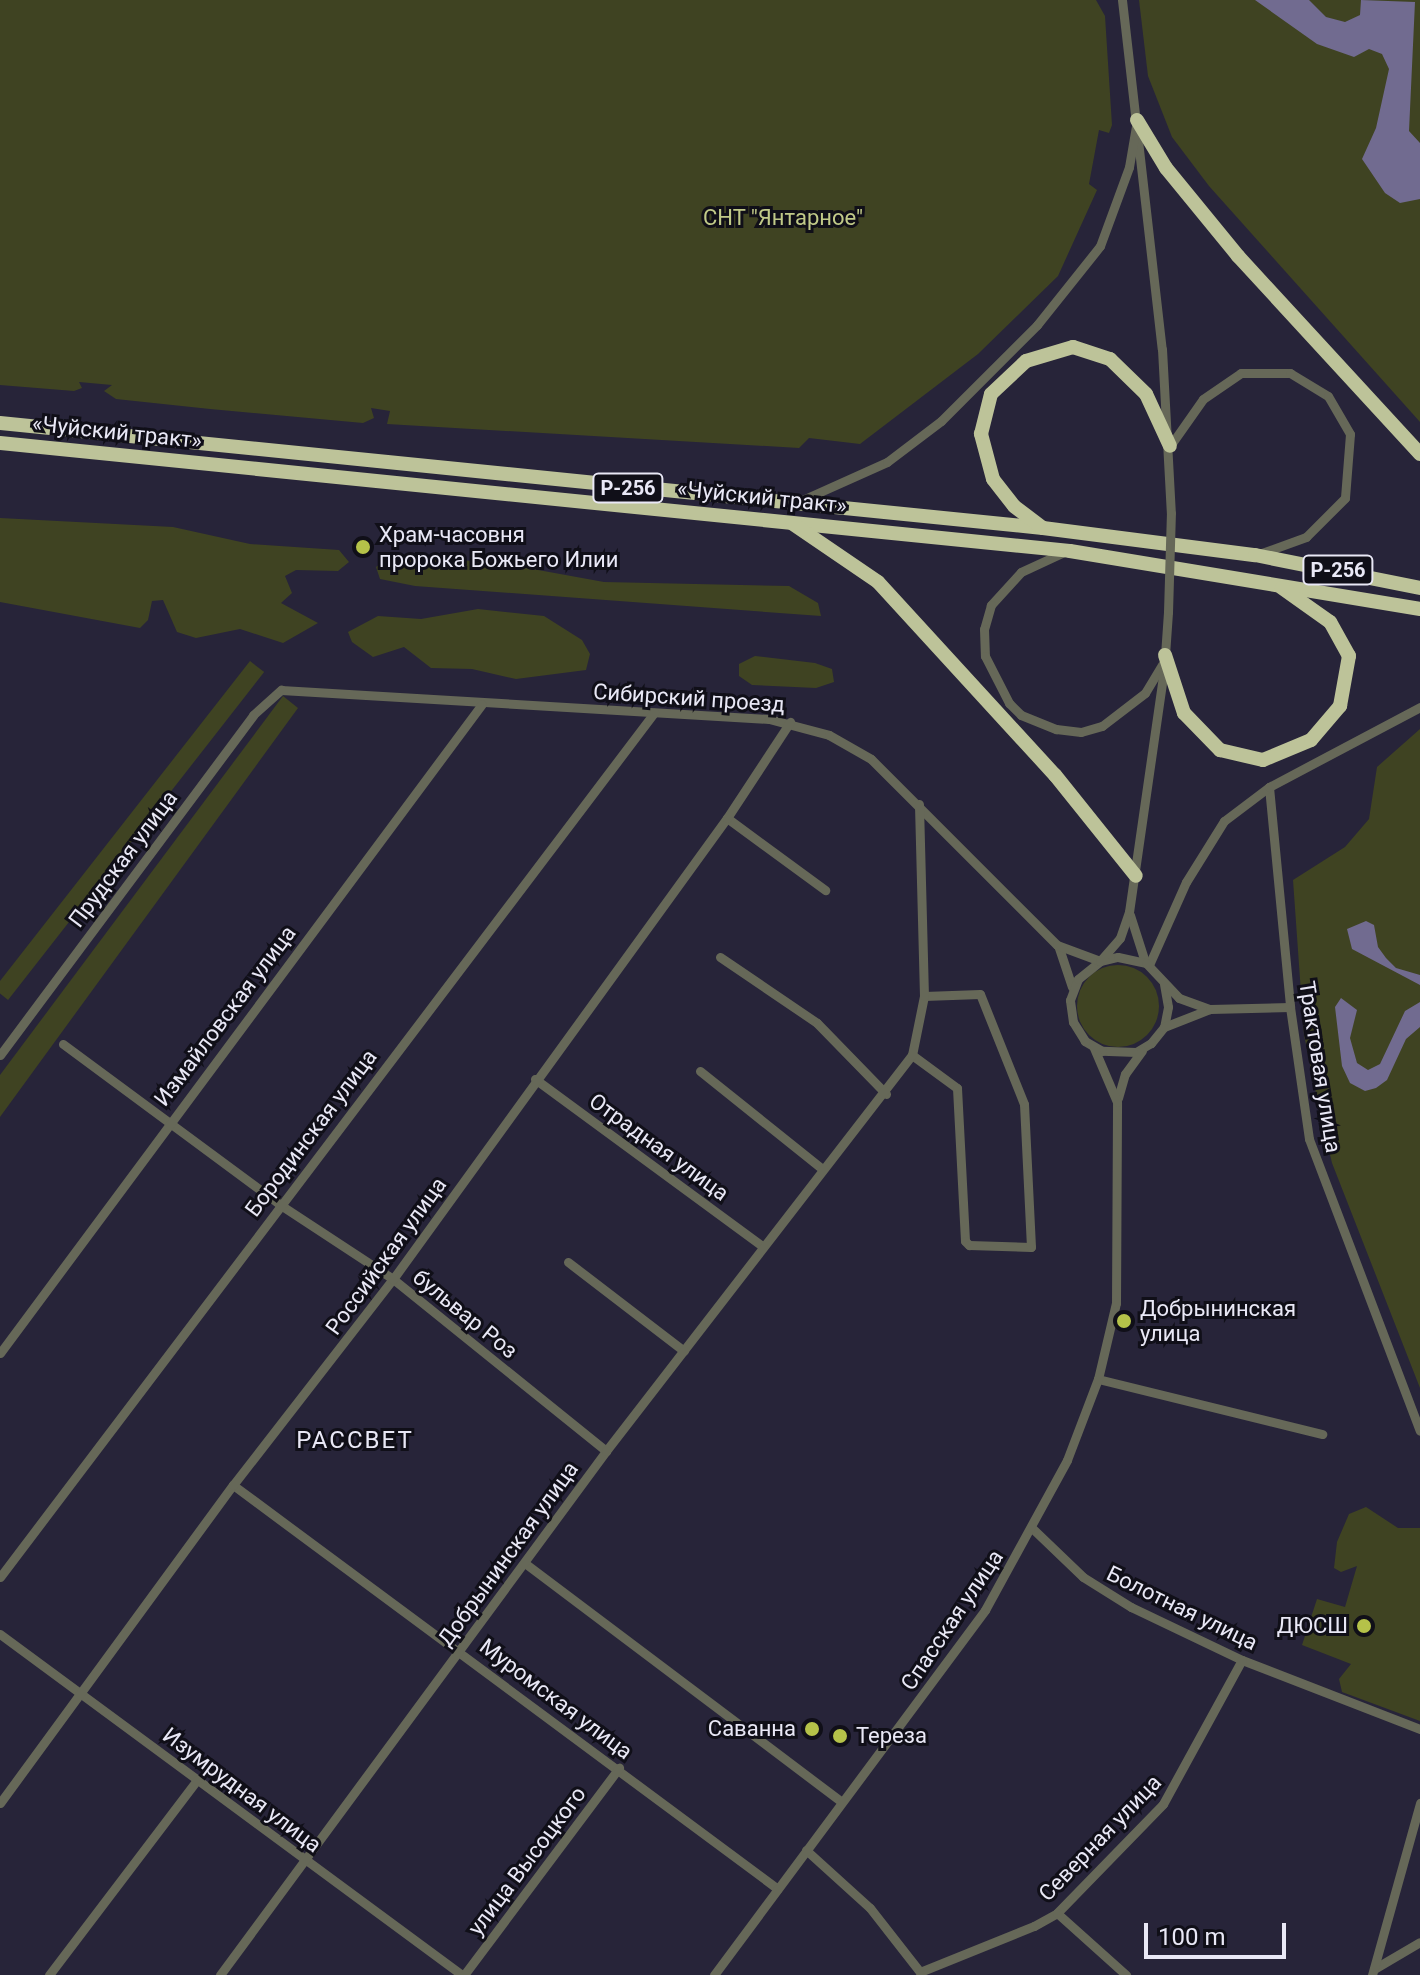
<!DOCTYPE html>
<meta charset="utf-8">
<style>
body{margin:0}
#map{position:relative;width:1420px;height:1975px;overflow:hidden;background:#272439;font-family:Roboto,sans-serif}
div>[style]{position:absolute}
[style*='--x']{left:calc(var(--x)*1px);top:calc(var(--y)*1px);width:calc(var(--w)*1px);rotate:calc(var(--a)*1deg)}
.green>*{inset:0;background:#3f4322;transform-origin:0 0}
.round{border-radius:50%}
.water>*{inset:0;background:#716b90}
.minor>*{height:9px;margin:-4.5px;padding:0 4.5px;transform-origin:4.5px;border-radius:4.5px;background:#666858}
.highway>*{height:14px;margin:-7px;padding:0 7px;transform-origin:7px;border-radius:7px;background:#bdc399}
.minor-bridge>*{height:9px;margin:-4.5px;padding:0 4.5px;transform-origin:4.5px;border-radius:4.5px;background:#666858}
.dots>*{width:22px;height:22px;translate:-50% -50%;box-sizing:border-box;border:4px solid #100f18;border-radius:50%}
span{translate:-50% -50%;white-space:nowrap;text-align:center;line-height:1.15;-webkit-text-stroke:6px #100f18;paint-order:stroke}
.shield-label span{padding:2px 6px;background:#100f18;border:2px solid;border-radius:6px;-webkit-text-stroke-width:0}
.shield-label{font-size:20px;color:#e9e8f6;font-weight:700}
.park-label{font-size:22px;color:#c1ca88}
.street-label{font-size:22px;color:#e9e8f6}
.poi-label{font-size:22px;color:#e9e8f6}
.left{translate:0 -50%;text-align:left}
.right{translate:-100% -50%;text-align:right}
.neighbourhood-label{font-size:24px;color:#e9e8f6;letter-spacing:2px}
.scale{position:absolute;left:1144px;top:1923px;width:142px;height:36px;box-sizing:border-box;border:4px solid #e9e8f6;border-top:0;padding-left:10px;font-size:24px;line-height:28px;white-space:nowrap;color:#e9e8f6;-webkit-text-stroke:6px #100f18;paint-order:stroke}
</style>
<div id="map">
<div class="green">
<i style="clip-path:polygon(0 0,1096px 0,1105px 16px,1112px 125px,1109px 133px,1099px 130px,1089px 184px,1097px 190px,1058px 276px,978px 354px,860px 444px,809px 438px,799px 448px,387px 424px,390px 411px,371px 408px,374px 418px,363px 423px,210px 409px,116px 399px,104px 391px,112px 385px,79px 382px,82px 388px,74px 391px,0 385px)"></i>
<i style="clip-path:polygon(1139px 0,1420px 0,1420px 422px,1209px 186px,1172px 137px,1148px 76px)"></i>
<i style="clip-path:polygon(0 518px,173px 527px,250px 544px,339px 550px,349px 562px,338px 571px,296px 570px,285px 576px,292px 593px,281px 603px,318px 623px,283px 643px,240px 629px,196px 638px,177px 632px,163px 600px,152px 601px,148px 620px,140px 628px,0 602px)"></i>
<i style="clip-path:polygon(389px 557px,495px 562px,604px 582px,789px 586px,818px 603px,821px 616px,415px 586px,380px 579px,376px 567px)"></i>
<i style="clip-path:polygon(478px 609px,544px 616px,582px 640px,590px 654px,586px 670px,516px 679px,472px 669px,431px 668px,404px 647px,373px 657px,352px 642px,348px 632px,378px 616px,421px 619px)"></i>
<i style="clip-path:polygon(755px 656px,815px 663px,832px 669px,834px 682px,816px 688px,752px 685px,739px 676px,739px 664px)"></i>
<i style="left:250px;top:661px;width:18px;height:416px;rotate:38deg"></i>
<i style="clip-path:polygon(283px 696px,298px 708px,0 1117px,0 1075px)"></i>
<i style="clip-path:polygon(1420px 729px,1420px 1388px,1332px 1163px,1322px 1122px,1304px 1035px,1293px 880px,1345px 847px,1369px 819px,1377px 767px)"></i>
<i class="round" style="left:1077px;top:965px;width:82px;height:82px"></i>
<i style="clip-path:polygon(1366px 1507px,1398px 1528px,1420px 1528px,1420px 1721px,1342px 1692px,1339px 1679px,1351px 1664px,1302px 1645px,1317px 1599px,1345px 1607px,1357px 1566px,1341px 1572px,1334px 1568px,1337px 1542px,1349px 1514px)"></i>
</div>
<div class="water">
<i style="clip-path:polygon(1255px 0,1309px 0,1326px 17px,1345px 22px,1360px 15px,1361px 0,1415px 2px,1409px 131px,1420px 143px,1420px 199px,1400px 203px,1385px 193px,1362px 159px,1376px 128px,1389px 69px,1382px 54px,1369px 49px,1354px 57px,1317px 44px)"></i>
<i style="clip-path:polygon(1366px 921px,1374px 925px,1378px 947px,1386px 958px,1396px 968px,1420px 975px,1420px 985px,1352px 949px,1347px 929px)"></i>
<i style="clip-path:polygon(1341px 998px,1357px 1010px,1350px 1038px,1357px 1063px,1368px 1070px,1380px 1064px,1405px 1011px,1420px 1002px,1420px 1027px,1406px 1039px,1387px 1080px,1376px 1088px,1365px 1091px,1350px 1083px,1342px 1066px,1335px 1007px)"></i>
</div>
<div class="minor">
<i style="--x:1122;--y:0;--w:351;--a:83.5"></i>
<i style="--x:1162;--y:349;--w:164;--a:86.9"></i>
<i style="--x:1170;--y:446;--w:57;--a:-54.9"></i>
<i style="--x:1203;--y:399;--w:46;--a:-34.4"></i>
<i style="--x:1241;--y:373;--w:49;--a:0"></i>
<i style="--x:1290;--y:373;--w:44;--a:31.2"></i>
<i style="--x:1328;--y:396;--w:44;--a:59.9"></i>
<i style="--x:1350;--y:434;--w:64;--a:94.5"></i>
<i style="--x:1345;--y:498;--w:55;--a:135"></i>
<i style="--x:1306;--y:537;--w:50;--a:160.1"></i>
<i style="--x:800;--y:501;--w:95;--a:-24.1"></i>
<i style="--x:887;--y:462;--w:68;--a:-37.2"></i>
<i style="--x:941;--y:421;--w:136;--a:-45"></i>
<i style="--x:1037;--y:325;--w:101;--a:-51.4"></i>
<i style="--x:1100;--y:246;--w:84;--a:-69.8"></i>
<i style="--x:1129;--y:167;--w:48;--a:-80.3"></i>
<i style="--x:1062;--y:553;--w:45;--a:155.1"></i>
<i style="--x:1021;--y:572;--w:45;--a:132.3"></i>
<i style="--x:991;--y:605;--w:25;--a:106"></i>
<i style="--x:984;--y:629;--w:27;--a:88"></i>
<i style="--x:985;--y:656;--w:53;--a:62.9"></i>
<i style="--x:1009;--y:703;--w:17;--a:45"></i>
<i style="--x:1021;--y:715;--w:38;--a:22"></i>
<i style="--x:1056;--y:729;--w:25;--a:7"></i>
<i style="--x:1081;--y:732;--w:22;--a:-16"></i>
<i style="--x:1102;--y:726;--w:54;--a:-37.5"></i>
<i style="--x:1145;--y:693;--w:33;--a:-59"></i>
<i style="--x:1165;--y:655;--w:43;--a:-86"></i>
<i style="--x:1269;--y:787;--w:221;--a:84.5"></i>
<i style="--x:1290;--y:1007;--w:133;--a:81.8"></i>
<i style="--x:1309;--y:1139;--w:312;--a:69.2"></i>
<i style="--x:727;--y:818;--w:122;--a:36.3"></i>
<i style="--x:1130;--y:915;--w:49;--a:72.3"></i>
<i style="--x:1059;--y:948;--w:41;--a:71.6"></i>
<i style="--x:720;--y:957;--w:117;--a:34.2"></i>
<i style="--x:817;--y:1023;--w:99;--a:45.8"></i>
<i style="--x:1149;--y:965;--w:91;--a:-66"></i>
<i style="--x:1186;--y:882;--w:72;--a:-58.1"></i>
<i style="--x:1224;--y:821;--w:56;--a:-37.1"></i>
<i style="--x:1269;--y:787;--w:171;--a:-27.9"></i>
<i style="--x:1164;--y:984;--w:23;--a:80"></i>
<i style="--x:1168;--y:1007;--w:20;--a:101"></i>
<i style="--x:1164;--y:1027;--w:21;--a:129"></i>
<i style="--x:1151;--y:1043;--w:17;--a:149"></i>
<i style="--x:1136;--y:1052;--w:34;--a:-178"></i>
<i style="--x:1102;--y:1051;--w:20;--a:-150"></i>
<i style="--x:1085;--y:1041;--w:22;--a:-122"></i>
<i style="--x:1073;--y:1022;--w:22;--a:-98"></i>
<i style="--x:1070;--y:1000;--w:22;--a:-69"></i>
<i style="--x:1078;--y:979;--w:28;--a:-39"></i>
<i style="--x:1100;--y:961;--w:18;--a:-13"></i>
<i style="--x:1118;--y:957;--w:29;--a:12"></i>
<i style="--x:1146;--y:963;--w:48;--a:46.7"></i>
<i style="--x:1179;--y:998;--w:33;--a:20"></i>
<i style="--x:1164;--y:1027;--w:49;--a:-21.4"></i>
<i style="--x:1210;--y:1009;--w:80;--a:-1.4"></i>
<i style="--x:63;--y:1044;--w:269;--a:36.5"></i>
<i style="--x:279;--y:1204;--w:136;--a:33.3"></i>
<i style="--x:393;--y:1279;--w:274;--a:38.9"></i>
<i style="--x:0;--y:1055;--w:424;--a:-53.3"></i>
<i style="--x:253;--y:715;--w:38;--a:-42"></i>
<i style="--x:281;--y:690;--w:489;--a:3.4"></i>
<i style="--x:769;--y:719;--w:62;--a:14.9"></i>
<i style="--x:829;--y:735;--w:48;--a:29.7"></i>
<i style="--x:871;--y:759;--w:263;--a:45"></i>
<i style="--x:1057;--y:945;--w:46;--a:20.4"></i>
<i style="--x:1100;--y:961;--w:30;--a:-49"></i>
<i style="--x:1120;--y:938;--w:28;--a:-71"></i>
<i style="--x:1129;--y:912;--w:253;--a:-81.8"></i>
<i style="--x:912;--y:1055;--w:56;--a:36.3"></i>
<i style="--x:957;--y:1088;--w:153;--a:87"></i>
<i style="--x:965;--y:1241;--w:6;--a:45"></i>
<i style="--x:969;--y:1245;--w:62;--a:1.8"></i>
<i style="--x:1031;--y:1247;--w:143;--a:-92.8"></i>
<i style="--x:1024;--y:1104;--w:118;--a:-111.8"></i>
<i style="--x:980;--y:994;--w:56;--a:178"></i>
<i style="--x:700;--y:1071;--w:154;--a:38.7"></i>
<i style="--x:535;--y:1079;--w:280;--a:36.3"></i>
<i style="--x:1118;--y:1098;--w:25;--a:-74"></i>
<i style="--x:1125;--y:1074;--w:29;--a:-54"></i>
<i style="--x:568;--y:1262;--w:146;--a:37.5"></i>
<i style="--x:0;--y:1353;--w:808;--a:-53.4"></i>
<i style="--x:1098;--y:1379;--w:231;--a:13.8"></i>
<i style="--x:233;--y:1485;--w:678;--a:36.55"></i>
<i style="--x:1033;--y:1529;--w:69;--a:43.8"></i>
<i style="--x:1083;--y:1577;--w:57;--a:32"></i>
<i style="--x:1131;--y:1607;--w:123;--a:25.5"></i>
<i style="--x:1242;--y:1660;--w:191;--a:21.2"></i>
<i style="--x:526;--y:1564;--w:394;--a:37"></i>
<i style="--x:0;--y:1577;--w:1084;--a:-52.88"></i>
<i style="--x:0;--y:1634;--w:574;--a:36.43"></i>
<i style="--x:0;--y:1803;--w:394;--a:-53.8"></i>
<i style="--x:233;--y:1485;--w:261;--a:-52.2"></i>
<i style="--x:393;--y:1279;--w:569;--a:-54.08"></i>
<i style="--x:727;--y:818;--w:115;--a:-56.7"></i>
<i style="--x:806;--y:1850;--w:86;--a:42.2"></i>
<i style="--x:870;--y:1908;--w:81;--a:52"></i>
<i style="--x:920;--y:1972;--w:123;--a:-22"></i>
<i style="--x:1034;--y:1926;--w:26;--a:-29"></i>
<i style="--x:1057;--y:1913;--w:152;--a:-45.8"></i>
<i style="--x:1163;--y:1804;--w:164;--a:-61.3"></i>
<i style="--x:1057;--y:1913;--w:93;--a:41.9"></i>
<i style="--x:1374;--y:1969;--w:53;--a:-30.4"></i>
<i style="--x:49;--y:1975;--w:245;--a:-52.8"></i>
<i style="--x:220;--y:1975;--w:651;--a:-53.62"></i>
<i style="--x:606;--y:1451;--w:500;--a:-52.31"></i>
<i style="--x:912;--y:1055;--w:60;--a:-78.5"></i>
<i style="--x:924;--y:996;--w:192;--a:-91.5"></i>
<i style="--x:464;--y:1975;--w:259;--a:-53.2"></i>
<i style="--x:714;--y:1975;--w:455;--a:-53.4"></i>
<i style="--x:985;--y:1610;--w:171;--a:-61.3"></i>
<i style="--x:1067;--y:1460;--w:87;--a:-69.1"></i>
<i style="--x:1098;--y:1379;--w:78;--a:-76.7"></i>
<i style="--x:1116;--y:1303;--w:201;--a:-89.7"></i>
<i style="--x:1117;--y:1102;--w:59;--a:-113.1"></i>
<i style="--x:1372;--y:1975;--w:179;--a:-74.4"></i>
</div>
<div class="highway">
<i style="--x:1137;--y:120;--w:56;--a:58.9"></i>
<i style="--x:1166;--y:168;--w:114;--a:50.7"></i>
<i style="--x:1238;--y:256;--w:269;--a:47.4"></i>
<i style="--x:0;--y:423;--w:1048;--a:5.75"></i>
<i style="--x:1043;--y:528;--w:214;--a:7.3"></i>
<i style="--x:1255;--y:555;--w:168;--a:11.3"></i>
<i style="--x:0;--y:443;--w:1075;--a:5.76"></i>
<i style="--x:1070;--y:551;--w:355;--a:9.4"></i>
<i style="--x:793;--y:524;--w:103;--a:34.3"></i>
<i style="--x:878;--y:582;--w:262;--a:47.5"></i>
<i style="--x:1055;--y:775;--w:129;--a:51.3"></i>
<i style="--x:1043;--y:528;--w:36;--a:-143"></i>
<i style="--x:1014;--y:506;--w:34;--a:-128"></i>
<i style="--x:993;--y:479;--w:47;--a:-104.9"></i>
<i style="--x:981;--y:434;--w:41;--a:-76"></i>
<i style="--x:991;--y:394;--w:48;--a:-43.3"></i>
<i style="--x:1026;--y:361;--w:49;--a:-16.6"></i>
<i style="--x:1073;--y:347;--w:39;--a:18"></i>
<i style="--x:1110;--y:359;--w:50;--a:44.2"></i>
<i style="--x:1146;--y:394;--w:57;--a:65.2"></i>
<i style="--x:1165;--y:655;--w:61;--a:71.9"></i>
<i style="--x:1184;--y:713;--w:52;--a:45.8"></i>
<i style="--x:1220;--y:750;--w:44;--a:13.1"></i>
<i style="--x:1263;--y:760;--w:52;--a:-22.6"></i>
<i style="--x:1311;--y:740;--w:45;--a:-49.5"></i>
<i style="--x:1340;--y:706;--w:51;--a:-79.8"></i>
<i style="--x:1349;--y:656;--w:39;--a:-119"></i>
<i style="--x:1330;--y:622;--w:59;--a:-144.7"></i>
</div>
<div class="minor-bridge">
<i style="--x:1168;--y:612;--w:99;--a:-88.3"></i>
</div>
<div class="dots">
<i style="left:363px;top:547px;background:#b5c249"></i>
<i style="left:1124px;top:1321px;background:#b5c249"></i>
<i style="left:1364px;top:1626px;background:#b5c249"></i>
<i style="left:812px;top:1729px;background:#b5c249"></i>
<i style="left:840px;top:1736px;background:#b5c249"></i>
</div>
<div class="shield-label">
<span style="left:628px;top:488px">Р-256</span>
<span style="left:1338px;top:570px">Р-256</span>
</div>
<div class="park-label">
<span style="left:783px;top:218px">СНТ "Янтарное"</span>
</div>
<div class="street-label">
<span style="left:117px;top:432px;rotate:6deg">«Чуйский тракт»</span>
<span style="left:762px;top:497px;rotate:6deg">«Чуйский тракт»</span>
<span style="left:689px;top:698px;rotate:4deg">Сибирский проезд</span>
<span style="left:123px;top:859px;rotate:-53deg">Прудская улица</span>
<span style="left:225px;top:1016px;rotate:-53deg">Измайловская улица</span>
<span style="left:1320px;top:1067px;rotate:81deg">Трактовая улица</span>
<span style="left:311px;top:1133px;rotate:-53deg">Бородинская улица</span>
<span style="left:659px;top:1147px;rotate:36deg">Отрадная улица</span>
<span style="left:386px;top:1256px;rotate:-54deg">Российская улица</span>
<span style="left:465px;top:1314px;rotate:39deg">бульвар Роз</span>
<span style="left:508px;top:1554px;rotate:-54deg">Добрынинская улица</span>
<span style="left:1182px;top:1608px;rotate:26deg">Болотная улица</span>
<span style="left:952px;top:1620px;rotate:-56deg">Спасская улица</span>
<span style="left:556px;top:1699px;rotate:37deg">Муромская улица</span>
<span style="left:242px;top:1790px;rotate:37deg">Изумрудная улица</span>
<span style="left:1100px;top:1838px;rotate:-46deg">Северная улица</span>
<span style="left:527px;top:1861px;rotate:-53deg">улица Высоцкого</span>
</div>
<div class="poi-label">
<span class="left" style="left:379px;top:547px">Храм-часовня<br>пророка Божьего Илии</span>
<span class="left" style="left:1140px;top:1321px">Добрынинская<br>улица</span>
<span class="right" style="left:1348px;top:1626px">ДЮСШ</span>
<span class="right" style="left:796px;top:1729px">Саванна</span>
<span class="left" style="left:856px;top:1736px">Тереза</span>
</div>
<div class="neighbourhood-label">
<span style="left:355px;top:1441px">РАССВЕТ</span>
</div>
<div class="scale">100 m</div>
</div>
